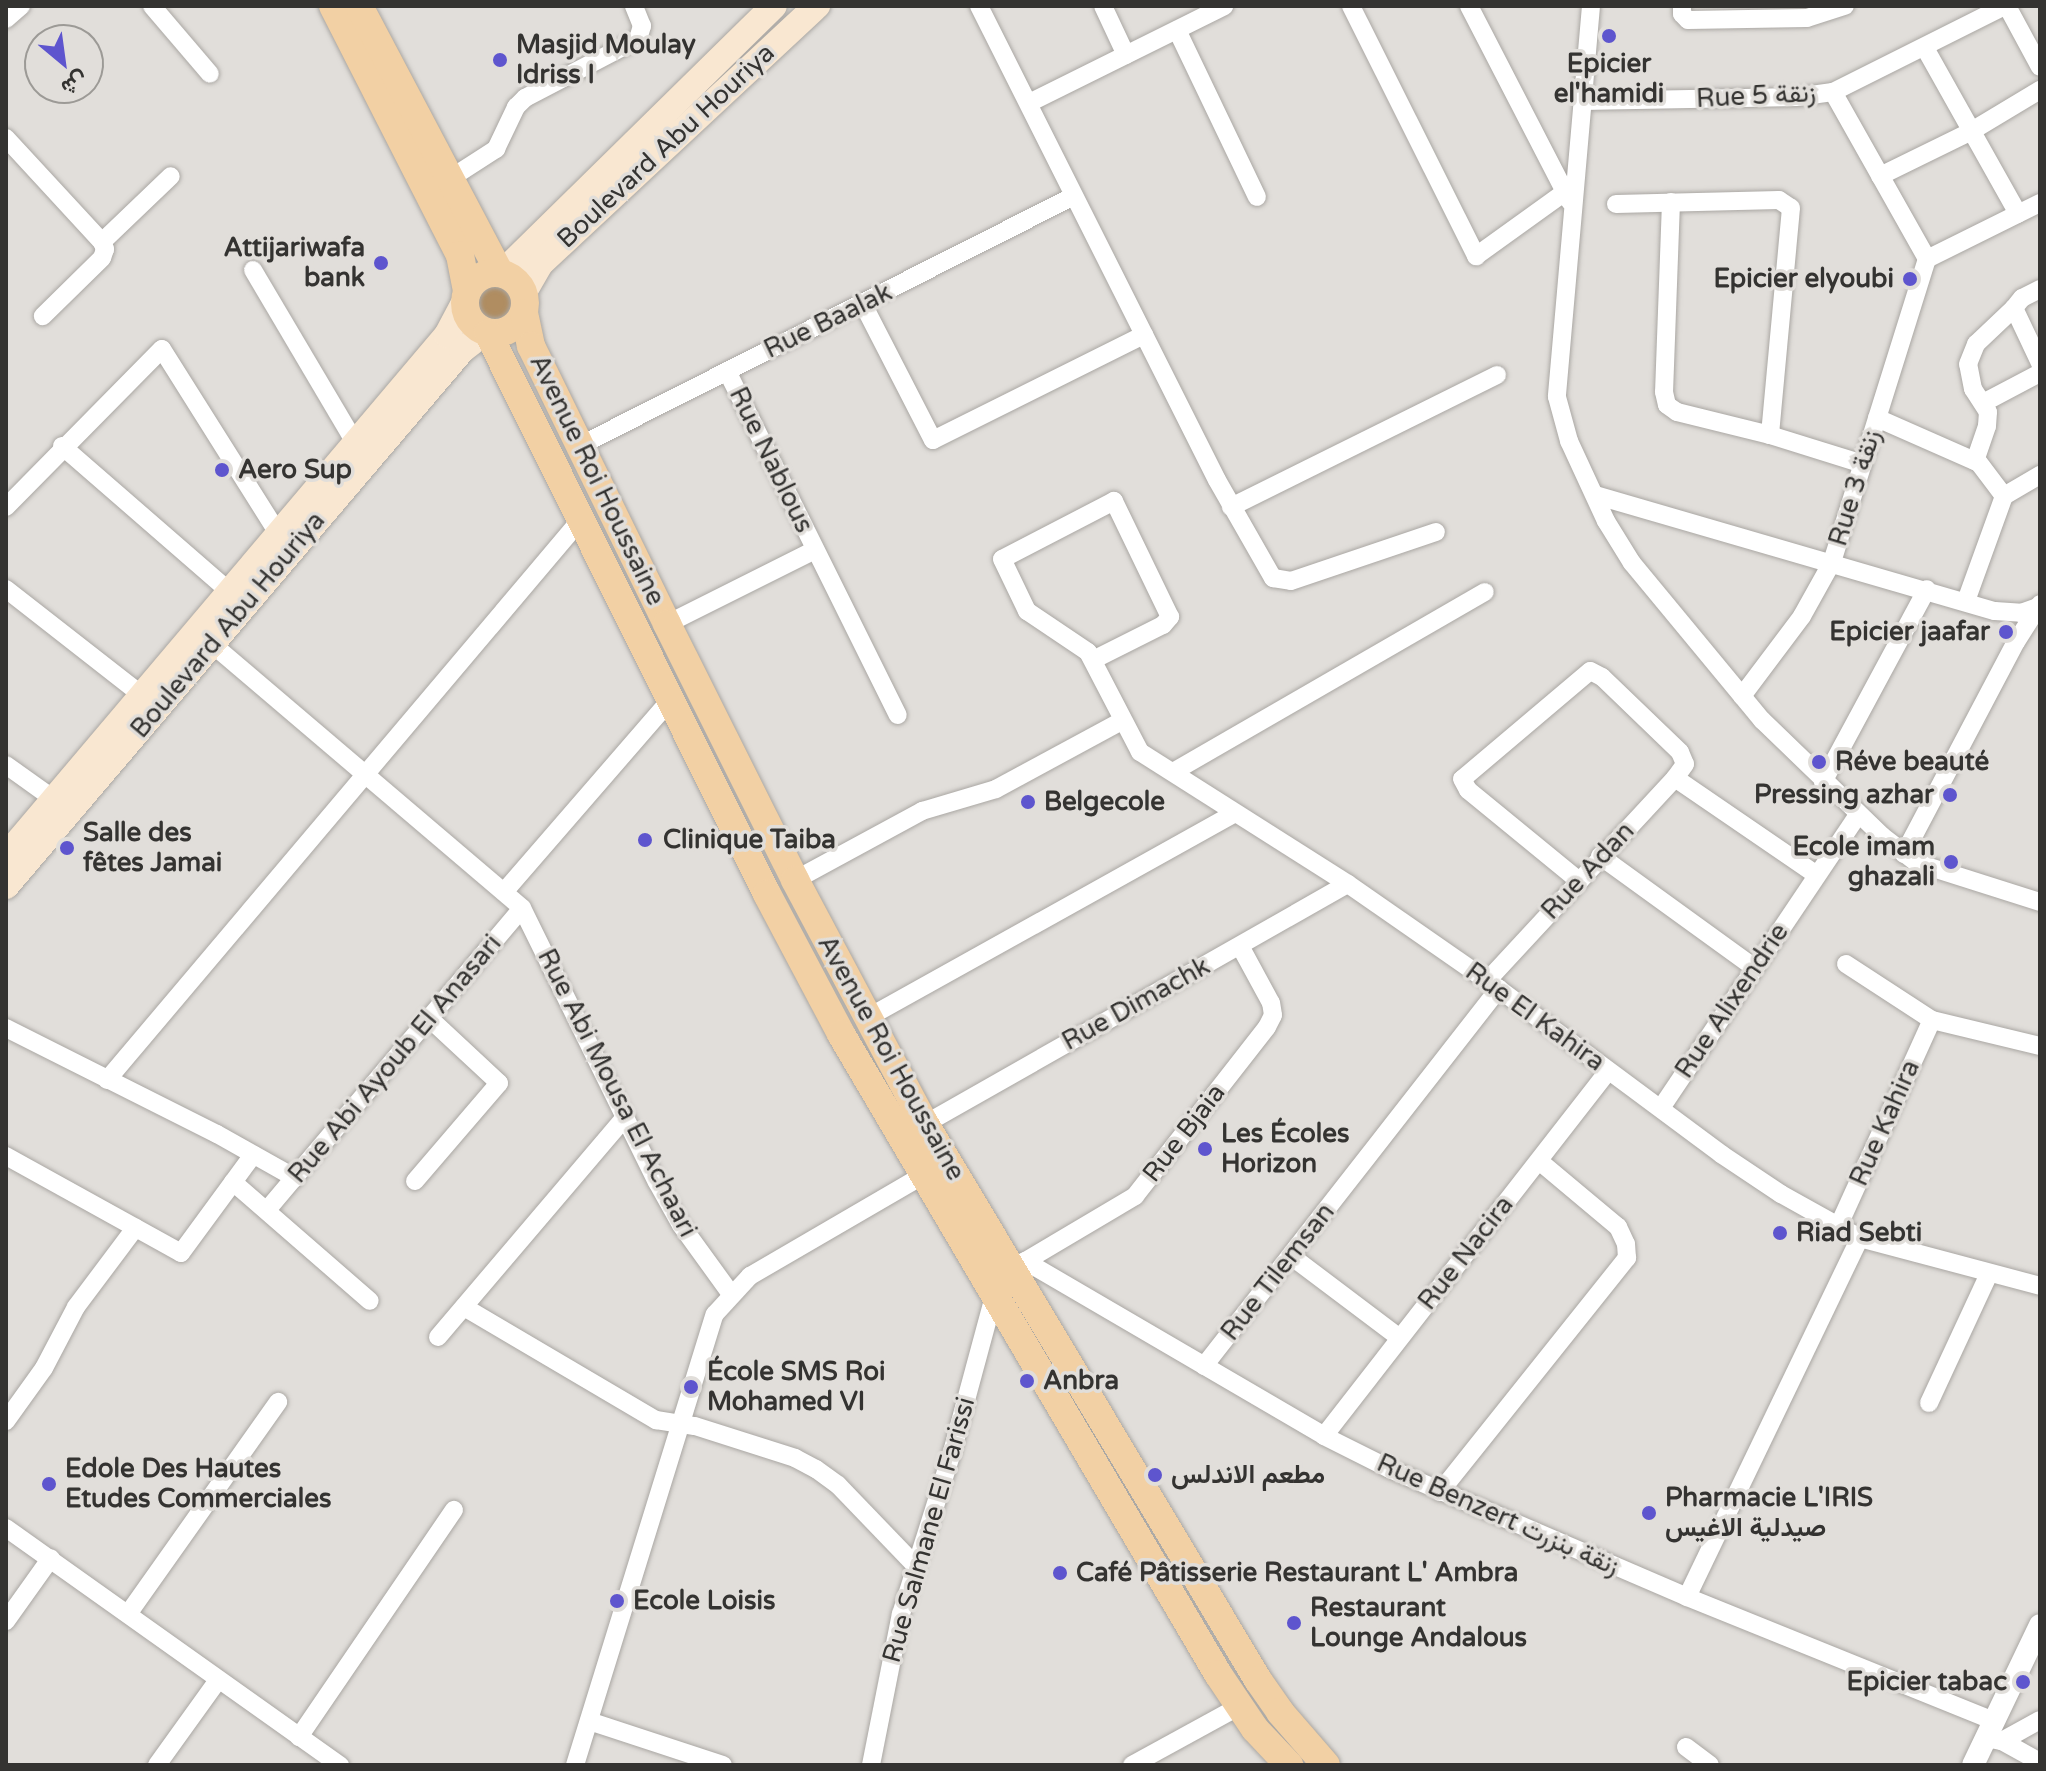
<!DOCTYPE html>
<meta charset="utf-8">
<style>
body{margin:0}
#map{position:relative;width:2046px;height:1771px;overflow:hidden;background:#e1deda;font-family:"Varela Round",Vazirmatn,sans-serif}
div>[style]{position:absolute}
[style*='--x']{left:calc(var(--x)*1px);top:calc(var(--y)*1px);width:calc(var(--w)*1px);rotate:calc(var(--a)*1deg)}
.water>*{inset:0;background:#b08d61}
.round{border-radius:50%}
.roads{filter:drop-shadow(0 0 2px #aaa7a3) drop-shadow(0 0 2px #aaa7a3)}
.minor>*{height:18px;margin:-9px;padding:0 9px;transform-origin:9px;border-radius:9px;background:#fff}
.tertiary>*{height:22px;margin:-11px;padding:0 11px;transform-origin:11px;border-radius:11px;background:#fff}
.secondary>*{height:26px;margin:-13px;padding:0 13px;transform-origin:13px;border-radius:13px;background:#f9e7d1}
.primary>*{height:28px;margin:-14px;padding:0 14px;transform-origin:14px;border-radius:14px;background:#f2d0a4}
.primary>.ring{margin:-14px;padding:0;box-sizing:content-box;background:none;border:28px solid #f2d0a4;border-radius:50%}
.dots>*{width:22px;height:22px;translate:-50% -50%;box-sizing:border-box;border:4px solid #e1deda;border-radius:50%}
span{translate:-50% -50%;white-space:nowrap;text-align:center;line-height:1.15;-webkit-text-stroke:7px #e1deda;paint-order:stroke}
.poi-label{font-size:26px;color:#343331;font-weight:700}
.left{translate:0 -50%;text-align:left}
.right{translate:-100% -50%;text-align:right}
.street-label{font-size:26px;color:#343331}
.frame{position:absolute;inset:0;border:8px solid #343331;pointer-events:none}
.north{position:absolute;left:24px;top:24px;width:80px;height:80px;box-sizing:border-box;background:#e1deda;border:2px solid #9c9a96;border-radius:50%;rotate:151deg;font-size:22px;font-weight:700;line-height:32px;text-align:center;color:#343331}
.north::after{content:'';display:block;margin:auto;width:28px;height:36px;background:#5e55ce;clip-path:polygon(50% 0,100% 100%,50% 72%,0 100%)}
</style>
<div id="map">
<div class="water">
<i class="round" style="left:475px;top:283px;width:40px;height:40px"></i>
</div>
<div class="roads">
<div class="minor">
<i style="--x:152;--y:6;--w:89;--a:49.5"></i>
<i style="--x:979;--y:6;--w:530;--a:63.34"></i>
<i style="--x:1217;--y:480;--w:113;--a:60.3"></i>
<i style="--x:1273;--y:578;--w:18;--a:9"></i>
<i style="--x:1291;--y:581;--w:153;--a:-18.7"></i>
<i style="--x:1103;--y:6;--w:54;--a:64.9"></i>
<i style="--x:1351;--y:6;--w:280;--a:63.4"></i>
<i style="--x:1476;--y:256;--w:110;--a:-35.7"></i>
<i style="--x:1469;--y:6;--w:220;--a:62.7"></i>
<i style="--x:1591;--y:6;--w:392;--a:95"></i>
<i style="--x:1557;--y:397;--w:46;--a:74.7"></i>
<i style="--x:1569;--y:441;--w:88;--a:65.2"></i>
<i style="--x:1606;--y:521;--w:49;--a:58.2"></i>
<i style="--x:1632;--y:563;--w:204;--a:50.4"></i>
<i style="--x:1762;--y:720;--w:167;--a:44"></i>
<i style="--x:1882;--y:836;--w:44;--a:37.6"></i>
<i style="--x:1917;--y:863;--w:129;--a:17.6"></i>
<i style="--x:1682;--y:6;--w:8;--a:90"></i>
<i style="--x:1682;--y:14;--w:8;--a:45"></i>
<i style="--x:1688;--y:20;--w:119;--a:-1"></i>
<i style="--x:1807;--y:18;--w:40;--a:-18"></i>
<i style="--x:2007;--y:6;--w:69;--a:61.6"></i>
<i style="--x:6;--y:19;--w:20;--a:-41"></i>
<i style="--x:1177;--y:30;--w:185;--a:64.4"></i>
<i style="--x:1925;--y:48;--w:190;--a:60.7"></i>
<i style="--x:1833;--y:92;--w:192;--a:60.6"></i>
<i style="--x:1583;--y:101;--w:214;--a:-1.1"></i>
<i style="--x:1797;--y:97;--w:36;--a:-8"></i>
<i style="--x:1833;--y:92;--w:192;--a:-26.6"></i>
<i style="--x:1029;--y:103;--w:218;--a:-26.4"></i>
<i style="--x:6;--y:138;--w:142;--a:47.3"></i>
<i style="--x:102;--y:242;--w:8;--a:67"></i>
<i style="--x:105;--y:249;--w:9;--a:108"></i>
<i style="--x:102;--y:258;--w:83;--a:135.5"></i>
<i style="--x:1880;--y:176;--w:100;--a:-26.1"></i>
<i style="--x:1970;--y:132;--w:82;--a:-31"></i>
<i style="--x:451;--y:178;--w:54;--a:-32.8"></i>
<i style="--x:496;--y:149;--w:47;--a:-64.5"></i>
<i style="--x:516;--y:107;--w:13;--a:-45"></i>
<i style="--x:525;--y:98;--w:127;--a:-27.6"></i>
<i style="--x:638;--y:39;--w:14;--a:-73"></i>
<i style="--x:642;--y:26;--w:22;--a:-112"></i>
<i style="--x:1671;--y:202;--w:190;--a:92.1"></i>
<i style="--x:1664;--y:392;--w:13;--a:77"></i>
<i style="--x:1667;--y:405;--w:12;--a:35"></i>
<i style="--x:1677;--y:412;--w:96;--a:13.9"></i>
<i style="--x:1770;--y:435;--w:97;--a:17.3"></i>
<i style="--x:1616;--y:204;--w:163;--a:-1.4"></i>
<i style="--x:1779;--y:200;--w:14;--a:34"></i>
<i style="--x:1791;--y:208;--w:228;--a:95.3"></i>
<i style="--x:102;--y:242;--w:95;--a:-43.7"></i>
<i style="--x:1927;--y:259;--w:126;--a:-26.4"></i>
<i style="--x:253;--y:270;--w:202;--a:59.4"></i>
<i style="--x:2040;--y:289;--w:20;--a:153"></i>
<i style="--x:2022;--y:298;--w:13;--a:129"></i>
<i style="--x:2014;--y:308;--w:61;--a:64.7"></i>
<i style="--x:863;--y:304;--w:153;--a:62.8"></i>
<i style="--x:933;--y:440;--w:236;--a:-26.5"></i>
<i style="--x:727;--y:371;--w:384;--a:63.6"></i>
<i style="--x:1983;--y:403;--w:64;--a:-27.8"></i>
<i style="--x:1877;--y:418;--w:111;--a:23.8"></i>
<i style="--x:1979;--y:463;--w:41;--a:52.9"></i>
<i style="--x:2004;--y:496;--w:112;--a:109.9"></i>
<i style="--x:581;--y:445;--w:552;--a:-26.8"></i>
<i style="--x:62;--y:446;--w:223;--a:41"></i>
<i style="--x:1975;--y:461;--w:37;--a:-71"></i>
<i style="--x:1987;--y:426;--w:14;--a:-86"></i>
<i style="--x:1988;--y:412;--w:27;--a:-123"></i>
<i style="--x:1973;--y:389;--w:25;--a:-101"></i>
<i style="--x:1968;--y:364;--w:22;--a:-68"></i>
<i style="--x:1976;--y:344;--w:52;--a:-43.5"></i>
<i style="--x:1595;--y:495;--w:416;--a:16.2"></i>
<i style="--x:1995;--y:611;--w:26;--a:4"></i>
<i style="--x:2021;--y:613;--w:15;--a:-20"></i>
<i style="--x:2004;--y:496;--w:42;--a:-30.3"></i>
<i style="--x:6;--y:507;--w:222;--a:-45.4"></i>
<i style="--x:162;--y:349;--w:220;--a:57.8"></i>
<i style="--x:1231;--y:507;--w:297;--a:-26.4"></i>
<i style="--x:6;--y:589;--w:174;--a:38"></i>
<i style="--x:667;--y:624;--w:165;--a:-26.6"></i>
<i style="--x:212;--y:644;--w:407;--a:40.4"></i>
<i style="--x:522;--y:908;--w:305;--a:63.8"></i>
<i style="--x:657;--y:1182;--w:49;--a:60.8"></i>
<i style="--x:681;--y:1225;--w:85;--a:54.1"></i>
<i style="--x:1093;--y:660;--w:78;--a:-26.6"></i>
<i style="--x:1163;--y:625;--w:11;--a:-49"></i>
<i style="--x:1170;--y:617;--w:129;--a:-115.8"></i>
<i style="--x:1114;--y:501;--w:126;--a:152.6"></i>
<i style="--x:1002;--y:559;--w:58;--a:64.3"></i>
<i style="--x:1027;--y:611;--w:73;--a:33.9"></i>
<i style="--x:1088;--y:652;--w:113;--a:62.5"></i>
<i style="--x:1140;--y:752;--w:246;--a:32.4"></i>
<i style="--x:1348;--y:884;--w:184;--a:34.8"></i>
<i style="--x:1499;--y:989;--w:277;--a:36.6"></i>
<i style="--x:1721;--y:1154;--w:72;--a:33.7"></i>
<i style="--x:1781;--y:1194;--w:90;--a:29.1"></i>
<i style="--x:1860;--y:1238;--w:186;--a:14.9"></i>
<i style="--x:1742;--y:696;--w:100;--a:-53.1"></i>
<i style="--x:1802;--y:616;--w:62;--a:-60.9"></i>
<i style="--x:1832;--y:562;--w:318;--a:-72.6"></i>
<i style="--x:6;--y:765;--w:60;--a:35.5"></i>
<i style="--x:1173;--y:772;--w:360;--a:-30"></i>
<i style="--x:1675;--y:778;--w:170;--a:34.4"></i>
<i style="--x:1823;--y:782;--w:219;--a:-61.7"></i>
<i style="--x:1904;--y:854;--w:240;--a:-62.2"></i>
<i style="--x:2016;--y:642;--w:45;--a:-57.7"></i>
<i style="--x:1600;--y:856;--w:191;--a:35.9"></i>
<i style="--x:795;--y:880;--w:145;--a:-28.5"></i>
<i style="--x:922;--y:811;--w:77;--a:-16.6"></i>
<i style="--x:996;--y:789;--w:143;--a:-28.4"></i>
<i style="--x:504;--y:892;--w:257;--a:-49.1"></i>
<i style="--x:1846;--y:964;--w:103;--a:33.1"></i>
<i style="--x:1932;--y:1020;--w:111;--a:13.5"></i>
<i style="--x:1487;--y:981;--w:277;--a:-47.2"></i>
<i style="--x:1675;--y:778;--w:17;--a:-54"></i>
<i style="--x:1685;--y:764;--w:13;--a:-113"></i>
<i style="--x:1680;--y:752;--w:108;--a:-136.1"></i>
<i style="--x:1602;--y:677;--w:13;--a:-153"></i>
<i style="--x:1590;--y:671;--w:167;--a:139.8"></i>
<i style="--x:1462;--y:779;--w:13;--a:61"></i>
<i style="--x:1468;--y:790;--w:144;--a:39.3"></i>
<i style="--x:867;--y:1018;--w:419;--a:-29.1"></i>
<i style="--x:6;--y:1028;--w:236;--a:26.7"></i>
<i style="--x:217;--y:1134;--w:90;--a:29.4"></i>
<i style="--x:107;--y:1080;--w:737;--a:-49.79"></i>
<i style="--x:1661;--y:1108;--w:353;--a:-56.1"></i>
<i style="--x:925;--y:1124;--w:486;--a:-29.6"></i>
<i style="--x:6;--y:1156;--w:200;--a:29"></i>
<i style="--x:181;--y:1253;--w:122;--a:-53.7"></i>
<i style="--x:415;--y:1181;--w:129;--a:-49.4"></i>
<i style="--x:499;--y:1083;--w:96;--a:-137.1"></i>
<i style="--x:233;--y:1182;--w:181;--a:41"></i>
<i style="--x:267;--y:1210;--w:395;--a:-49.8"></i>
<i style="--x:1838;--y:1227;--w:227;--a:-65.6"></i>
<i style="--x:1291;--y:1256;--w:136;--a:37"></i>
<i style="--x:1025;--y:1261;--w:346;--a:30.3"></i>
<i style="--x:1324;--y:1436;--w:74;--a:26.6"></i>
<i style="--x:1390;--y:1469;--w:323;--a:23.3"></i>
<i style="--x:1687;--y:1597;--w:331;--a:22"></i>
<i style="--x:1019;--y:1265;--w:135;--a:-30.7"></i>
<i style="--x:1135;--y:1196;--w:214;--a:-52"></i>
<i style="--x:1267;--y:1027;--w:13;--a:-63"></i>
<i style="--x:1273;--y:1015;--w:12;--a:-99"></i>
<i style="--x:1271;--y:1003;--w:65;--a:-118.5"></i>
<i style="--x:464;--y:1307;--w:223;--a:30.5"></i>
<i style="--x:656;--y:1420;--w:39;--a:9"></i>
<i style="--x:695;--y:1426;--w:105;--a:17.7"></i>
<i style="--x:795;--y:1458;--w:24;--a:28"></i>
<i style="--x:816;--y:1469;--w:27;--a:36"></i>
<i style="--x:838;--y:1485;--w:111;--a:46.1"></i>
<i style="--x:438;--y:1337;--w:289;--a:-49.6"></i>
<i style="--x:1204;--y:1366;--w:479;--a:-52"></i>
<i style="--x:1929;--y:1403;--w:142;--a:-65.1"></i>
<i style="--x:6;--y:1421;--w:65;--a:-54.4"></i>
<i style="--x:44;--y:1368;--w:69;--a:-62.3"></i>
<i style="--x:76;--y:1307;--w:99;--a:-53.2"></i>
<i style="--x:1324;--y:1436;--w:462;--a:-52.1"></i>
<i style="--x:1440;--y:1492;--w:300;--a:-51.4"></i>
<i style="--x:1627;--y:1258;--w:14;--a:-94"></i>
<i style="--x:1626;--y:1244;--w:19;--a:-115"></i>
<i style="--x:1618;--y:1227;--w:103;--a:-140.1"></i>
<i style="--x:6;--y:1528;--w:410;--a:35.4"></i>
<i style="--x:1687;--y:1597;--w:399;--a:-64.3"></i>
<i style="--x:128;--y:1614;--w:260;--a:-54.7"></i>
<i style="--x:6;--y:1621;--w:77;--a:-54.5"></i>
<i style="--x:589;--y:1721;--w:141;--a:18.2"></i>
<i style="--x:299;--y:1737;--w:275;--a:-55.7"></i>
<i style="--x:1986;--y:1738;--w:16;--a:11"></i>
<i style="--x:2002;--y:1741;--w:43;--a:28.9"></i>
<i style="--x:2002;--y:1741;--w:43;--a:-28.9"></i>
<i style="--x:1686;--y:1747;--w:30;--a:37"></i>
<i style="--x:157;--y:1765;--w:105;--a:-54.3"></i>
<i style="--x:575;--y:1765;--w:472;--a:-72.8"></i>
<i style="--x:715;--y:1314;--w:52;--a:-47.4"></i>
<i style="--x:750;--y:1276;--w:199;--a:-30.2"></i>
<i style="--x:871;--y:1765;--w:154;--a:-78.8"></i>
<i style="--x:901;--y:1614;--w:170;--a:-72.5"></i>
<i style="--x:952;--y:1452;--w:162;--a:-74.9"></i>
<i style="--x:1132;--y:1765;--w:121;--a:-28.7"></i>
</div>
<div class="tertiary">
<i style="--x:1973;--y:1765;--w:155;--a:-64.4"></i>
</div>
<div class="secondary">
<i style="--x:502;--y:273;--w:381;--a:-44.5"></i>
<i style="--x:524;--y:292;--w:32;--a:-60"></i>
<i style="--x:540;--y:264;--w:379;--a:-43"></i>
<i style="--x:6;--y:856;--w:683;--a:-49.75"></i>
<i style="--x:447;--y:335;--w:38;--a:-62"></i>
<i style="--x:6;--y:886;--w:704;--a:-49.61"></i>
<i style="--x:462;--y:350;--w:29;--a:-38"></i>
</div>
<div class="primary">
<i style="--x:333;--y:6;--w:280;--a:63"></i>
<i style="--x:460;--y:255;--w:37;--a:79"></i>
<i style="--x:359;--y:6;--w:302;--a:62.2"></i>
<i class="ring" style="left:465px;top:273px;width:32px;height:32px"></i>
<i style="--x:524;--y:313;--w:34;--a:78"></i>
<i style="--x:531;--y:346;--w:309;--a:63.9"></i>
<i style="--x:667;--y:624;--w:286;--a:63.4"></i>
<i style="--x:795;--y:880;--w:276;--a:62"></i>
<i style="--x:925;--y:1124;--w:648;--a:59.08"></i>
<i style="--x:1258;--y:1680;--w:39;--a:55"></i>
<i style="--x:1280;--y:1712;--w:70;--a:49"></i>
<i style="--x:488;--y:333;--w:627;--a:63.56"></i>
<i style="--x:767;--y:894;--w:158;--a:62.1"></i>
<i style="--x:841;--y:1034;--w:743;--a:59.5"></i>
<i style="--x:1218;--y:1674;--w:66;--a:56.1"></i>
<i style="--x:1255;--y:1729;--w:50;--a:46.6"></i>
</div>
</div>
<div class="dots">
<i style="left:1609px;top:36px;background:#5e55ce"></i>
<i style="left:500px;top:60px;background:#5e55ce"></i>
<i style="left:381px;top:263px;background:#5e55ce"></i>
<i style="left:1910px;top:279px;background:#5e55ce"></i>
<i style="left:222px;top:470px;background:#5e55ce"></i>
<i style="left:2006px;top:632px;background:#5e55ce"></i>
<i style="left:1819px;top:762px;background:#5e55ce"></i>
<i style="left:1950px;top:795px;background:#5e55ce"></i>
<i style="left:1028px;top:802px;background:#5e55ce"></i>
<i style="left:645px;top:840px;background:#5e55ce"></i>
<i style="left:67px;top:848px;background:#5e55ce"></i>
<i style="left:1951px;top:862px;background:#5e55ce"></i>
<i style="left:1205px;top:1149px;background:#5e55ce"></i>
<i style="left:1780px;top:1233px;background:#5e55ce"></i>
<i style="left:1027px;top:1381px;background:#5e55ce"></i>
<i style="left:691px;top:1387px;background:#5e55ce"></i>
<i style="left:1155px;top:1475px;background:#5e55ce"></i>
<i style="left:49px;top:1484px;background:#5e55ce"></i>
<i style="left:1649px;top:1513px;background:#5e55ce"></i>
<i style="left:1060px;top:1573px;background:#5e55ce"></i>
<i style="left:617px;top:1601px;background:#5e55ce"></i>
<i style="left:1294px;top:1623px;background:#5e55ce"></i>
<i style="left:2023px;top:1682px;background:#5e55ce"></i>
</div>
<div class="poi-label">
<span class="left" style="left:516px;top:60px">Masjid Moulay<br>Idriss I</span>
<span style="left:1609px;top:79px">Epicier<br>el'hamidi</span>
<span class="right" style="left:365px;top:263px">Attijariwafa<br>bank</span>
<span class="right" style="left:1894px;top:279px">Epicier elyoubi</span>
<span class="left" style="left:238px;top:470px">Aero Sup</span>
<span class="right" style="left:1990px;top:632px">Epicier jaafar</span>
<span class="left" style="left:1835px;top:762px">Réve beauté</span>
<span class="right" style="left:1934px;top:795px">Pressing azhar</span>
<span class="left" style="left:1044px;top:802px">Belgecole</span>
<span class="left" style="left:83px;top:848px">Salle des<br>fêtes Jamai</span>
<span class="left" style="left:663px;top:840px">Clinique Taiba</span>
<span class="right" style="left:1935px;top:862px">Ecole imam<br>ghazali</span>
<span class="left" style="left:1221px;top:1149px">Les Écoles<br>Horizon</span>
<span class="left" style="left:1796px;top:1233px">Riad Sebti</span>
<span class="left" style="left:707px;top:1387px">École SMS Roi<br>Mohamed VI</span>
<span class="left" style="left:1043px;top:1381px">Anbra</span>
<span class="left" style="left:65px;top:1484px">Edole Des Hautes<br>Etudes Commerciales</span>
<span class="left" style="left:1171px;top:1475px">مطعم الاندلس</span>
<span class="left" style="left:1665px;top:1513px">Pharmacie L'IRIS<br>صيدلية الاغيس</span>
<span class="left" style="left:1076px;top:1573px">Café Pâtisserie Restaurant L' Ambra</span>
<span class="left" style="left:633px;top:1601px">Ecole Loisis</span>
<span class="left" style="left:1310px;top:1623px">Restaurant<br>Lounge Andalous</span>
<span class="right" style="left:2007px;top:1682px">Epicier tabac</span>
</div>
<div class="street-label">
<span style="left:1756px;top:96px;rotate:-3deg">Rue 5 زنقة</span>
<span style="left:666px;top:146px;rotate:-43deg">Boulevard Abu Houriya</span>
<span style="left:828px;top:321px;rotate:-26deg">Rue Baalak</span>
<span style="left:771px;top:460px;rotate:64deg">Rue Nablous</span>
<span style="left:597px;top:480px;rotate:64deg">Avenue Roi Houssaine</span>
<span style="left:1855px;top:488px;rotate:-73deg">Rue 3 زنقة</span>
<span style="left:228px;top:625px;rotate:-50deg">Boulevard Abu Houriya</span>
<span style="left:1588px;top:871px;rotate:-47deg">Rue Adan</span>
<span style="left:1732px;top:1001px;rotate:-56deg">Rue Alixendrie</span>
<span style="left:1136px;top:1004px;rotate:-29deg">Rue Dimachk</span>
<span style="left:1535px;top:1017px;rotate:36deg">Rue El Kahira</span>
<span style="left:891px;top:1058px;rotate:61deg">Avenue Roi Houssaine</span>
<span style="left:395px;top:1059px;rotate:-50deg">Rue Abi Ayoub El Anasari</span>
<span style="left:617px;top:1093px;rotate:63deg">Rue Abi Mousa El Achaari</span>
<span style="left:1885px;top:1123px;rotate:-66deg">Rue Kahira</span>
<span style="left:1184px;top:1133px;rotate:-52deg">Rue Bjaia</span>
<span style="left:1466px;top:1253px;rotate:-52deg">Rue Nacira</span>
<span style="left:1278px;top:1272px;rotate:-52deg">Rue Tilemsan</span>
<span style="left:1498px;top:1515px;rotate:24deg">Rue Benzert زنقة بنزرت</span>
<span style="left:929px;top:1530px;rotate:-74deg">Rue Salmane El Farissi</span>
</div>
<div class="frame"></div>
<div class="north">ش</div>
</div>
